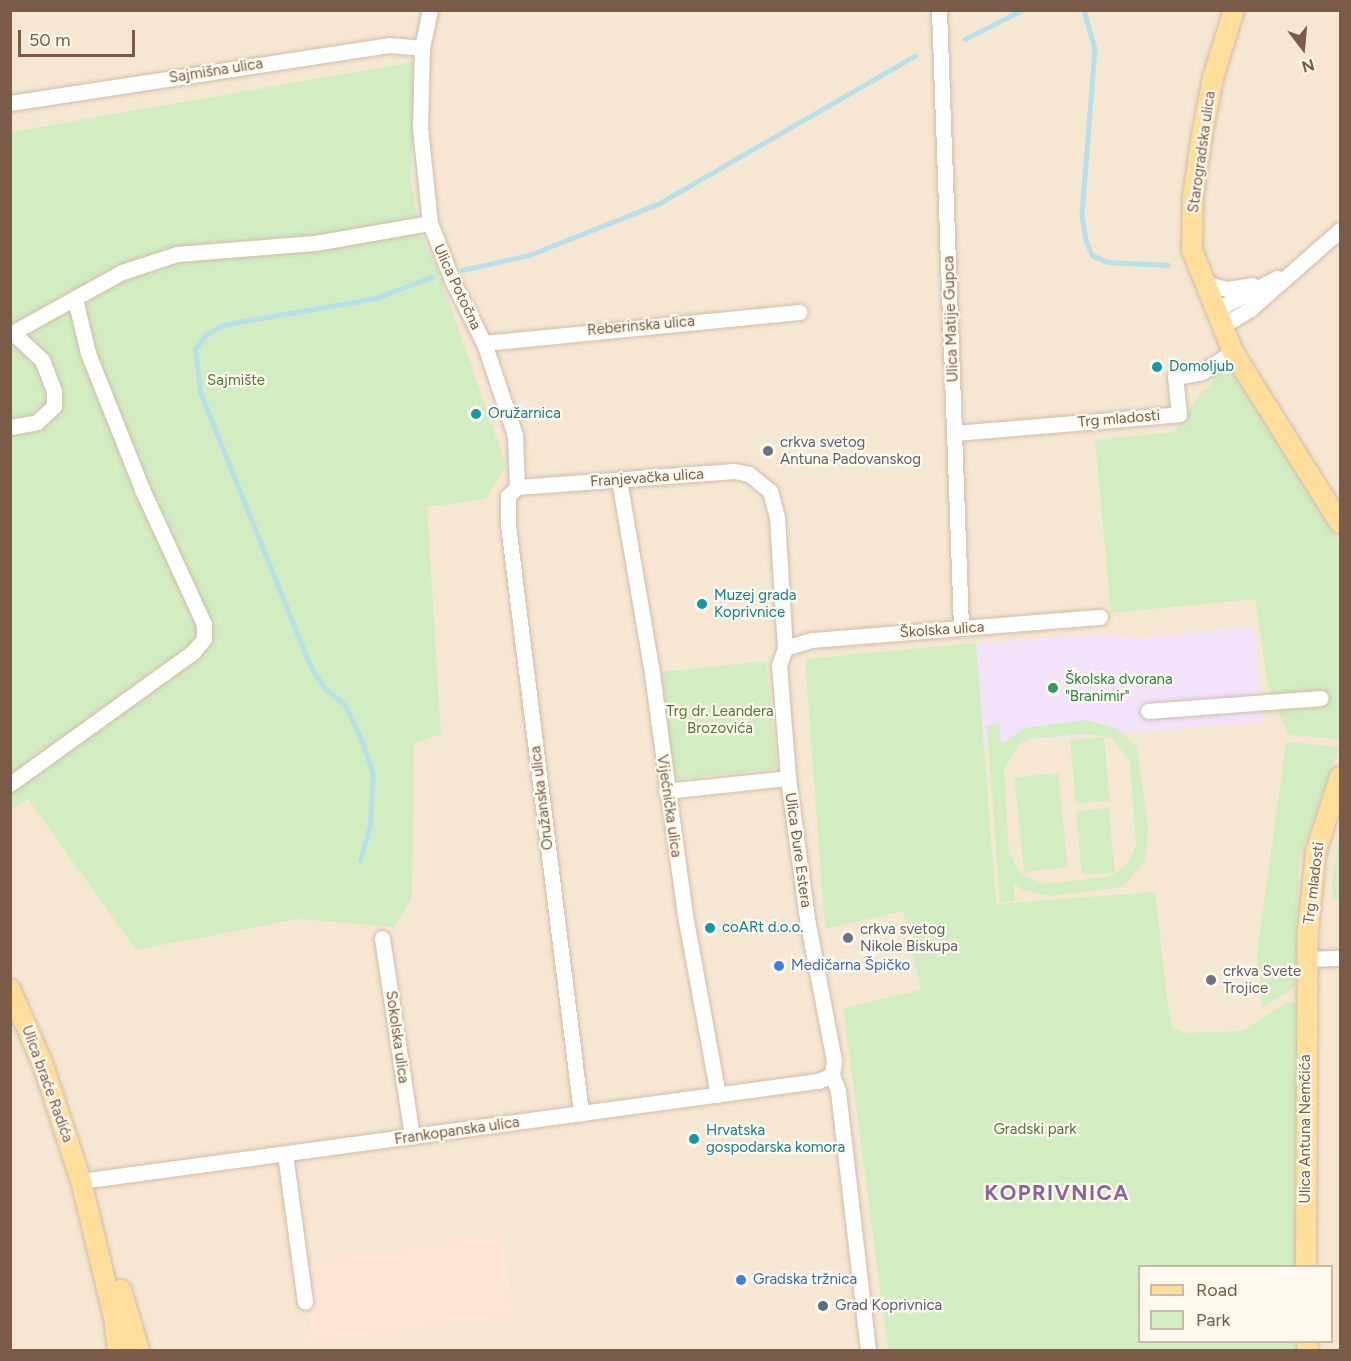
<!DOCTYPE html>
<meta charset="utf-8">
<style>
body{margin:0}
#map{position:relative;width:1351px;height:1361px;overflow:hidden;background:#fef5e5;font-family:Figtree,sans-serif}
div>[style]{position:absolute}
[style*='--x']{left:calc(var(--x)*1px);top:calc(var(--y)*1px);width:calc(var(--w)*1px);rotate:calc(var(--a)*1deg)}
.residential>*{inset:0;background:#f6e7d3}
.commercial>*{inset:0;background:#ffe5d8}
.education>*{inset:0;background:#f2e2fa}
.green>*{inset:0;background:#d2edc2;transform-origin:0 0}
.stream>*{height:4.5px;margin:-2.25px;padding:0 2.25px;transform-origin:2.25px;border-radius:2.25px;background:#b8e0e9}
.roads{filter:drop-shadow(0 0 2px #d0bdaa) drop-shadow(0 0 2px #d0bdaa)}
.minor>*{height:15px;margin:-7.5px;padding:0 7.5px;transform-origin:7.5px;border-radius:7.5px;background:#fff}
.major>*{height:20px;margin:-10px;padding:0 10px;transform-origin:10px;border-radius:10px;background:#ffdd9b}
.dots>*{width:16px;height:16px;translate:-50% -50%;box-sizing:border-box;border:3px solid #fff8ed;border-radius:50%}
span{translate:-50% -50%;white-space:nowrap;text-align:center;line-height:1.15;-webkit-text-stroke:4.5px #fff8ed;paint-order:stroke}
.street-label{font-size:15px;color:#795b48}
.culture-label{font-size:15px;color:#0d838f}
.left{translate:0 -50%;text-align:left}
.park-label{font-size:15px;color:#4c7a3c}
.worship-label{font-size:15px;color:#5b616d}
.leisure-label{font-size:15px;color:#27864d}
.shop-label{font-size:15px;color:#366cbe}
.service-label{font-size:15px;color:#4e5e75}
.district-label{font-size:21px;color:#8b649c;font-weight:700;letter-spacing:1.5px}
.frame{position:absolute;inset:0;border:12px solid #795b48;pointer-events:none}
.legend{position:absolute;left:1138px;top:1265px;width:195px;height:78px;box-sizing:border-box;background:#fff8ed;border:2px solid #c9b9ab;margin:0;padding:8px 10px;list-style:none;font-size:18px;color:#795b48}
.legend li{display:flex;align-items:center;gap:12px;height:30px}
.legend b{width:30px;border:2px solid #c9b9ab}
.north{position:absolute;left:1273px;top:18px;width:60px;height:60px;-webkit-text-stroke:4px #fff8ed;paint-order:stroke;rotate:164deg;font-size:16px;font-weight:700;line-height:24px;text-align:center;color:#795b48}
.north::after{content:'';display:block;margin:auto;width:21px;height:27px;background:#795b48;clip-path:polygon(50% 0,100% 100%,50% 72%,0 100%)}
.scale{position:absolute;left:18px;top:30px;width:117px;height:27px;box-sizing:border-box;border:3px solid #795b48;border-top:0;padding-left:8px;font-size:18px;line-height:21px;white-space:nowrap;color:#795b48;-webkit-text-stroke:4px #fff8ed;paint-order:stroke}
</style>
<div id="map">
<div class="residential">
<i style="clip-path:polygon(evenodd,10px 11px,1340px 11px,1340px 1350px,11px 1350px,10px 11px,1140px 1266px,1332px 1266px,1332px 1342px,1140px 1342px,1140px 1266px)"></i>
</div>
<div class="commercial">
<i style="clip-path:polygon(502px 1236px,513px 1315px,304px 1344px,303px 1334px,312px 1332px,306px 1288px,312px 1287px,309px 1263px)"></i>
</div>
<div class="education">
<i style="clip-path:polygon(1254px 626px,1264px 722px,984px 744px,976px 643px,1101px 634px,1135px 639px)"></i>
</div>
<div class="green">
<i style="clip-path:polygon(419px 61px,410px 176px,421px 236px,436px 265px,506px 466px,486px 499px,427px 507px,441px 734px,414px 744px,412px 898px,394px 927px,298px 919px,136px 950px,28px 799px,11px 809px,11px 132px)"></i>
<i style="clip-path:polygon(1230px 367px,1340px 544px,1340px 739px,1288px 735px,1268px 686px,1255px 599px,1111px 613px,1095px 440px,1174px 432px,1201px 392px,1212px 385px,1213px 372px)"></i>
<i style="clip-path:polygon(976px 643px,996px 904px,1155px 892px,1168px 1006px,1173px 1028px,1184px 1033px,1243px 1031px,1284px 1004px,1297px 1001px,1298px 1266px,1140px 1266px,1140px 1342px,1301px 1342px,1302px 1350px,888px 1349px,843px 1008px,921px 990px,903px 911px,825px 929px,805px 659px)"></i>
<i style="left:766px;top:661px;width:108px;height:105px;rotate:84deg"></i>
<i style="clip-path:polygon(evenodd,1086px 720px,1118px 729px,1137px 747px,1148px 828px,1145px 860px,1127px 883px,1117px 888px,1050px 896px,1022px 890px,1014px 883px,1015px 901px,1000px 902px,987px 726px,999px 724px,1001px 745px,1024px 728px,1086px 720px,1082px 734px,1111px 737px,1130px 761px,1136px 846px,1126px 866px,1108px 877px,1045px 884px,1022px 875px,1009px 853px,1004px 770px,1019px 744px,1030px 739px,1082px 734px)"></i>
<i style="left:1104px;top:737px;width:64px;height:34px;rotate:85deg"></i>
<i style="clip-path:polygon(1286px 742px,1339px 747px,1299px 859px,1295px 987px,1262px 1007px,1257px 954px)"></i>
<i style="left:1058px;top:773px;width:95px;height:44px;rotate:84deg"></i>
<i style="left:1109px;top:808px;width:64px;height:33px;rotate:85deg"></i>
<i style="clip-path:polygon(1340px 834px,1340px 900px,1333px 898px,1332px 884px)"></i>
</div>
<div class="stream">
<i style="--x:1084;--y:10;--w:41;--a:74.2"></i>
<i style="--x:1095;--y:49;--w:167;--a:94.5"></i>
<i style="--x:1082;--y:215;--w:25;--a:81"></i>
<i style="--x:1086;--y:240;--w:16;--a:68"></i>
<i style="--x:1092;--y:255;--w:17;--a:24"></i>
<i style="--x:1108;--y:262;--w:60;--a:2.9"></i>
<i style="--x:965;--y:39;--w:64;--a:-27"></i>
<i style="--x:462;--y:270;--w:69;--a:-12.6"></i>
<i style="--x:529;--y:255;--w:139;--a:-21.6"></i>
<i style="--x:658;--y:204;--w:296;--a:-30"></i>
<i style="--x:360;--y:860;--w:37;--a:-74"></i>
<i style="--x:370;--y:824;--w:49;--a:-86.5"></i>
<i style="--x:373;--y:775;--w:35;--a:-108"></i>
<i style="--x:362;--y:742;--w:41;--a:-114.7"></i>
<i style="--x:345;--y:705;--w:27;--a:-141"></i>
<i style="--x:324;--y:688;--w:26;--a:-122"></i>
<i style="--x:310;--y:666;--w:295;--a:-111.9"></i>
<i style="--x:200;--y:392;--w:43;--a:-96.6"></i>
<i style="--x:195;--y:349;--w:18;--a:-52"></i>
<i style="--x:206;--y:335;--w:20;--a:-30"></i>
<i style="--x:223;--y:325;--w:155;--a:-10"></i>
<i style="--x:376;--y:298;--w:60;--a:-20.6"></i>
</div>
<div class="roads">
<div class="minor">
<i style="--x:430;--y:10;--w:39;--a:102"></i>
<i style="--x:422;--y:48;--w:80;--a:91.4"></i>
<i style="--x:420;--y:128;--w:96;--a:84"></i>
<i style="--x:430;--y:223;--w:63;--a:68.7"></i>
<i style="--x:453;--y:282;--w:68;--a:63.1"></i>
<i style="--x:484;--y:343;--w:97;--a:71.4"></i>
<i style="--x:515;--y:435;--w:52;--a:87.8"></i>
<i style="--x:939;--y:10;--w:618;--a:87.96"></i>
<i style="--x:10;--y:103;--w:383;--a:-8.7"></i>
<i style="--x:389;--y:45;--w:33;--a:5"></i>
<i style="--x:1203;--y:283;--w:25;--a:14"></i>
<i style="--x:1227;--y:289;--w:25;--a:-9"></i>
<i style="--x:1217;--y:315;--w:13;--a:-51"></i>
<i style="--x:1225;--y:305;--w:59;--a:-27.4"></i>
<i style="--x:1222;--y:326;--w:33;--a:-31"></i>
<i style="--x:1250;--y:309;--w:120;--a:-41.3"></i>
<i style="--x:10;--y:334;--w:128;--a:-29"></i>
<i style="--x:122;--y:272;--w:58;--a:-18.1"></i>
<i style="--x:177;--y:254;--w:138;--a:-4.6"></i>
<i style="--x:315;--y:243;--w:117;--a:-9.9"></i>
<i style="--x:484;--y:343;--w:317;--a:-5.6"></i>
<i style="--x:10;--y:427;--w:27;--a:-10"></i>
<i style="--x:37;--y:422;--w:23;--a:-43"></i>
<i style="--x:54;--y:406;--w:15;--a:-90"></i>
<i style="--x:54;--y:391;--w:33;--a:-111"></i>
<i style="--x:42;--y:360;--w:40;--a:-137"></i>
<i style="--x:955;--y:433;--w:225;--a:-4.8"></i>
<i style="--x:1179;--y:414;--w:37;--a:-96"></i>
<i style="--x:1175;--y:377;--w:27;--a:-10"></i>
<i style="--x:1202;--y:372;--w:37;--a:-33"></i>
<i style="--x:619;--y:480;--w:197;--a:80.3"></i>
<i style="--x:652;--y:674;--w:243;--a:82.2"></i>
<i style="--x:685;--y:915;--w:183;--a:79.6"></i>
<i style="--x:517;--y:487;--w:218;--a:-4.2"></i>
<i style="--x:734;--y:471;--w:15;--a:11"></i>
<i style="--x:749;--y:474;--w:27;--a:39"></i>
<i style="--x:770;--y:491;--w:28;--a:75"></i>
<i style="--x:777;--y:518;--w:130;--a:86.5"></i>
<i style="--x:785;--y:648;--w:18;--a:109"></i>
<i style="--x:779;--y:665;--w:113;--a:85.4"></i>
<i style="--x:788;--y:778;--w:142;--a:82.3"></i>
<i style="--x:807;--y:919;--w:145;--a:79.2"></i>
<i style="--x:834;--y:1061;--w:14;--a:98"></i>
<i style="--x:832;--y:1075;--w:17;--a:69"></i>
<i style="--x:838;--y:1091;--w:261;--a:83.4"></i>
<i style="--x:517;--y:487;--w:13;--a:135"></i>
<i style="--x:508;--y:496;--w:29;--a:90"></i>
<i style="--x:508;--y:525;--w:593;--a:82.92"></i>
<i style="--x:785;--y:648;--w:28;--a:-17"></i>
<i style="--x:812;--y:640;--w:289;--a:-4.6"></i>
<i style="--x:1148;--y:711;--w:173;--a:-4.3"></i>
<i style="--x:10;--y:784;--w:226;--a:-35.8"></i>
<i style="--x:193;--y:652;--w:17;--a:-50"></i>
<i style="--x:204;--y:639;--w:15;--a:-90"></i>
<i style="--x:204;--y:624;--w:149;--a:-114.7"></i>
<i style="--x:142;--y:489;--w:146;--a:-111.7"></i>
<i style="--x:88;--y:353;--w:56;--a:-103.5"></i>
<i style="--x:666;--y:791;--w:123;--a:-6.1"></i>
<i style="--x:382;--y:938;--w:201;--a:81.4"></i>
<i style="--x:1307;--y:959;--w:33;--a:-2"></i>
<i style="--x:285;--y:1154;--w:149;--a:82.3"></i>
<i style="--x:81;--y:1181;--w:744;--a:-7.73"></i>
<i style="--x:818;--y:1081;--w:15;--a:-23"></i>
</div>
<div class="major">
<i style="--x:1234;--y:10;--w:71;--a:107.2"></i>
<i style="--x:1213;--y:78;--w:58;--a:100.9"></i>
<i style="--x:1202;--y:135;--w:63;--a:98.3"></i>
<i style="--x:1193;--y:197;--w:53;--a:91.1"></i>
<i style="--x:1192;--y:250;--w:110;--a:68.1"></i>
<i style="--x:1233;--y:352;--w:202;--a:58"></i>
<i style="--x:10;--y:989;--w:83;--a:66.5"></i>
<i style="--x:43;--y:1065;--w:122;--a:71.9"></i>
<i style="--x:81;--y:1181;--w:140;--a:76.4"></i>
<i style="--x:114;--y:1317;--w:33;--a:83"></i>
<i style="--x:1306;--y:1266;--w:336;--a:-89.7"></i>
<i style="--x:1308;--y:930;--w:79;--a:-84.2"></i>
<i style="--x:1316;--y:851;--w:78;--a:-72"></i>
<i style="--x:121;--y:1290;--w:63;--a:73.3"></i>
<i style="--x:1307;--y:1342;--w:8;--a:83"></i>
</div>
</div>
<div class="dots">
<i style="left:1157px;top:367px;background:#0f9aa8"></i>
<i style="left:476px;top:414px;background:#0f9aa8"></i>
<i style="left:768px;top:451px;background:#6b7280"></i>
<i style="left:702px;top:604px;background:#0f9aa8"></i>
<i style="left:1053px;top:688px;background:#2e9e5b"></i>
<i style="left:710px;top:928px;background:#0f9aa8"></i>
<i style="left:848px;top:938px;background:#6b7280"></i>
<i style="left:779px;top:966px;background:#3f7fe0"></i>
<i style="left:1211px;top:980px;background:#6b7280"></i>
<i style="left:694px;top:1139px;background:#0f9aa8"></i>
<i style="left:741px;top:1280px;background:#3f7fe0"></i>
<i style="left:823px;top:1306px;background:#5c6f8a"></i>
</div>
<div class="street-label">
<span style="left:216px;top:71px;rotate:-9deg">Sajmišna ulica</span>
<span style="left:1202px;top:152px;rotate:-82deg">Starogradska ulica</span>
<span style="left:457px;top:287px;rotate:65deg">Ulica Potočna</span>
<span style="left:951px;top:319px;rotate:-92deg">Ulica Matije Gupca</span>
<span style="left:641px;top:326px;rotate:-5deg">Reberinska ulica</span>
<span style="left:1119px;top:419px;rotate:-5deg">Trg mladosti</span>
<span style="left:647px;top:478px;rotate:-4deg">Franjevačka ulica</span>
<span style="left:942px;top:630px;rotate:-4deg">Školska ulica</span>
<span style="left:542px;top:798px;rotate:-97deg">Oružanska ulica</span>
<span style="left:669px;top:806px;rotate:82deg">Vijećnička ulica</span>
<span style="left:798px;top:850px;rotate:82deg">Ulica Đure Estera</span>
<span style="left:1314px;top:883px;rotate:-83deg">Trg mladosti</span>
<span style="left:397px;top:1037px;rotate:82deg">Sokolska ulica</span>
<span style="left:47px;top:1084px;rotate:70deg">Ulica braće Radića</span>
<span style="left:1306px;top:1129px;rotate:-90deg">Ulica Antuna Nemčića</span>
<span style="left:457px;top:1131px;rotate:-8deg">Frankopanska ulica</span>
</div>
<div class="culture-label">
<span class="left" style="left:1169px;top:367px">Domoljub</span>
<span class="left" style="left:488px;top:414px">Oružarnica</span>
<span class="left" style="left:714px;top:604px">Muzej grada<br>Koprivnice</span>
<span class="left" style="left:722px;top:928px">coARt d.o.o.</span>
<span class="left" style="left:706px;top:1139px">Hrvatska<br>gospodarska komora</span>
</div>
<div class="park-label">
<span style="left:236px;top:381px">Sajmište</span>
<span style="left:720px;top:720px">Trg dr. Leandera<br>Brozovića</span>
<span style="left:1035px;top:1130px">Gradski park</span>
</div>
<div class="worship-label">
<span class="left" style="left:780px;top:451px">crkva svetog<br>Antuna Padovanskog</span>
<span class="left" style="left:860px;top:938px">crkva svetog<br>Nikole Biskupa</span>
<span class="left" style="left:1223px;top:980px">crkva Svete<br>Trojice</span>
</div>
<div class="leisure-label">
<span class="left" style="left:1065px;top:688px">Školska dvorana<br>"Branimir"</span>
</div>
<div class="shop-label">
<span class="left" style="left:791px;top:966px">Medičarna Špičko</span>
<span class="left" style="left:753px;top:1280px">Gradska tržnica</span>
</div>
<div class="service-label">
<span class="left" style="left:835px;top:1306px">Grad Koprivnica</span>
</div>
<div class="district-label">
<span style="left:1057px;top:1193px">KOPRIVNICA</span>
</div>
<div class="frame"></div>
<ul class="legend">
<li><b style="height:8px;background:#ffdd9b"></b>Road</li>
<li><b style="height:16px;background:#d2edc2"></b>Park</li>
</ul>
<div class="north">N</div>
<div class="scale">50 m</div>
</div>
